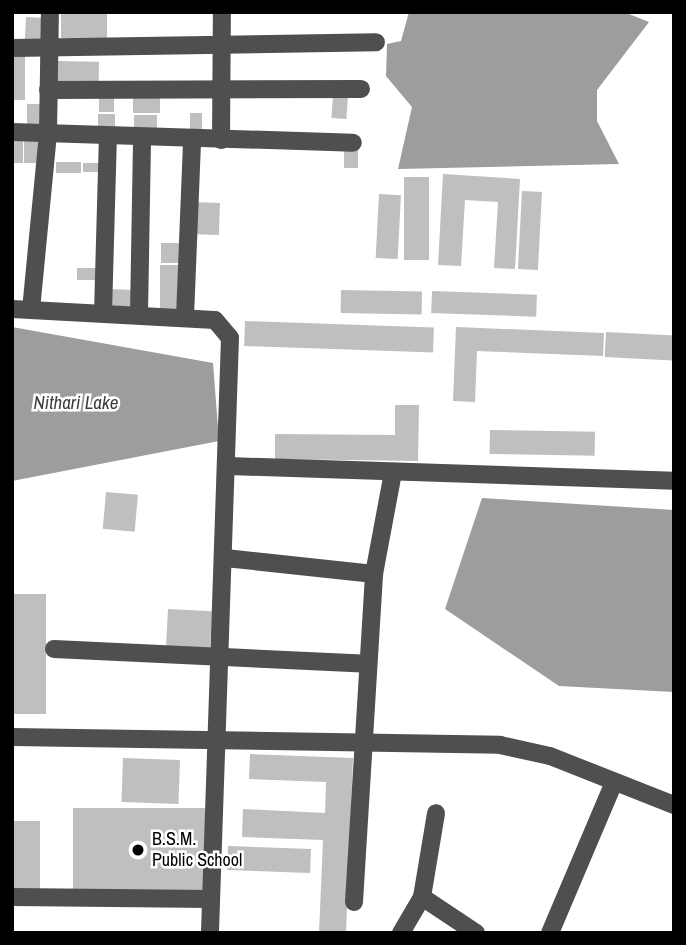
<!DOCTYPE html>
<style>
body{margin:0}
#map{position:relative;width:686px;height:945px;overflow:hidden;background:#fff;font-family:"Archivo Narrow",sans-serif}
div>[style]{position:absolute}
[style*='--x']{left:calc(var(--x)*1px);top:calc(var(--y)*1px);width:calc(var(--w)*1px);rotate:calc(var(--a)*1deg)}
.water>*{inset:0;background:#9d9d9d}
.building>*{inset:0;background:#bfbfbf;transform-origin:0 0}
.minor>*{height:18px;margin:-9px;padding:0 9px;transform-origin:9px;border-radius:9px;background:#4f4f4f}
.dots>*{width:19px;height:19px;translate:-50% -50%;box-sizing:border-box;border:4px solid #fff;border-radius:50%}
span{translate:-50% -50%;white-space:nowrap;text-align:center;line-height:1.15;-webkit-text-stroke:5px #fff;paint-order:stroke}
.poi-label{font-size:18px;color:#000}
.left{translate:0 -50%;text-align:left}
.water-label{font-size:19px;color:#3e3e3e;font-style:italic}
.frame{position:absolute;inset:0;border:14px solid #000;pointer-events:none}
</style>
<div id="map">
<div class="water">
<i style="clip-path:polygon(409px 12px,624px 12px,649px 22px,597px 90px,597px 121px,619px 164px,398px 169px,412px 107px,386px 76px,387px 44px,401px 41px)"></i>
<i style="clip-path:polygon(12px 327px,213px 363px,219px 441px,12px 481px)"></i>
<i style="clip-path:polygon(482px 498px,674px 510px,674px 692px,559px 686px,445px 609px)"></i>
</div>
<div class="building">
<i style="left:61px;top:13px;width:46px;height:25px"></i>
<i style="left:26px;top:17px;width:20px;height:27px;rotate:3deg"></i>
<i style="left:12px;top:56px;width:13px;height:44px"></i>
<i style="left:57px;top:61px;width:42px;height:23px;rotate:1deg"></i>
<i style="left:133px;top:91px;width:27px;height:22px"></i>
<i style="left:99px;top:92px;width:15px;height:20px"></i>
<i style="left:333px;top:95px;width:15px;height:23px;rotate:4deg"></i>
<i style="left:27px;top:104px;width:17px;height:26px"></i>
<i style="left:190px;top:113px;width:12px;height:22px"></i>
<i style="left:98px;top:114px;width:17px;height:22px"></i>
<i style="left:134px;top:115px;width:23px;height:21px"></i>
<i style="left:12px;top:137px;width:11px;height:26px"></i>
<i style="left:24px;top:137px;width:17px;height:26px"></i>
<i style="left:344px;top:148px;width:14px;height:20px"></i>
<i style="left:56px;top:162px;width:25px;height:11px"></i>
<i style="left:83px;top:163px;width:19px;height:9px"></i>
<i style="clip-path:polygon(443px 174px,520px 179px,515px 269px,494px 268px,498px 202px,465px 200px,461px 266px,438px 265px)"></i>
<i style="left:404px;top:177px;width:25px;height:83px"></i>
<i style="left:522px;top:191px;width:20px;height:78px;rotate:3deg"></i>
<i style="left:379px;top:194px;width:22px;height:64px;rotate:3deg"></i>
<i style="left:192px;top:202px;width:28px;height:32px;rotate:2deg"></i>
<i style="left:161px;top:243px;width:24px;height:20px"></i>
<i style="left:160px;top:265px;width:22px;height:46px"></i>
<i style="left:77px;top:268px;width:25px;height:12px"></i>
<i style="left:109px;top:289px;width:27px;height:20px;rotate:2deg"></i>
<i style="left:341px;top:290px;width:81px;height:23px;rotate:1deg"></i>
<i style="left:432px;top:291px;width:105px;height:22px;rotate:2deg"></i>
<i style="left:245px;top:321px;width:189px;height:25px;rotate:2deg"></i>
<i style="clip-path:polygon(456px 327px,604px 333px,603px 356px,477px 351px,475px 402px,453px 401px)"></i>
<i style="left:606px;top:332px;width:68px;height:25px;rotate:3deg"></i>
<i style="clip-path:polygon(395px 405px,419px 405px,418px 461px,275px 459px,275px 434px,395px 435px)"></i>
<i style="left:490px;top:430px;width:105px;height:24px;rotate:1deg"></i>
<i style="left:106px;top:492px;width:32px;height:37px;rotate:5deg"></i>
<i style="left:12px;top:594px;width:34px;height:120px"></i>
<i style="left:168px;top:609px;width:44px;height:42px;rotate:3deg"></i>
<i style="clip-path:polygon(250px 754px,353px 758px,346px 933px,319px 933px,323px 840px,242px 837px,243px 809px,325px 813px,326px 782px,249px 779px)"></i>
<i style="left:123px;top:758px;width:57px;height:44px;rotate:2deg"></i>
<i style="left:73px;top:808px;width:132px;height:83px"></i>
<i style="left:12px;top:821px;width:28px;height:71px"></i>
<i style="left:228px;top:846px;width:83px;height:24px;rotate:2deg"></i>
</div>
<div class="minor">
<i style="--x:12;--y:48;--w:364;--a:-0.9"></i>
<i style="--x:48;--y:90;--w:313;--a:-0.2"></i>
<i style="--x:12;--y:132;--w:341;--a:1.8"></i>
<i style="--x:221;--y:140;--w:128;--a:-89.6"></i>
<i style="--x:12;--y:309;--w:203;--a:3.1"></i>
<i style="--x:215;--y:320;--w:23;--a:50"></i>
<i style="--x:230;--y:338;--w:595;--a:91.93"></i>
<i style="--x:31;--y:310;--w:177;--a:-84.5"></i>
<i style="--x:48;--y:134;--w:122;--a:-89.1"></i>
<i style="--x:103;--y:313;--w:175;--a:-88.4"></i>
<i style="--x:139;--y:314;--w:175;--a:-89"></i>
<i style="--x:185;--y:317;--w:177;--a:-87.7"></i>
<i style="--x:229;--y:466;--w:445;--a:1.9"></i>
<i style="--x:225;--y:558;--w:150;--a:6.1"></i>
<i style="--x:54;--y:649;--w:313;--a:2.7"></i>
<i style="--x:12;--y:737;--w:488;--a:0.9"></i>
<i style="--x:500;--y:745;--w:51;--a:12.4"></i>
<i style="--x:550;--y:756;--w:133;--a:21.6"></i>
<i style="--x:12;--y:897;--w:199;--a:0.6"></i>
<i style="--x:422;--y:897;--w:65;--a:33.7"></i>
<i style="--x:354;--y:902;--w:329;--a:-86.5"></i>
<i style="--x:374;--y:574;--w:104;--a:-79.4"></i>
<i style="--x:401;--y:933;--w:42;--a:-59.7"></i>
<i style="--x:422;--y:897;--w:85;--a:-80.5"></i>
<i style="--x:550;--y:933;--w:164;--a:-67"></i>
</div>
<div class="dots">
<i style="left:138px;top:850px;background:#000"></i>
</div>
<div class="poi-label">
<span class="left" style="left:152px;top:850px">B.S.M.<br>Public School</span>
</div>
<div class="water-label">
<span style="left:76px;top:403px">Nithari Lake</span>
</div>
<div class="frame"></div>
</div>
